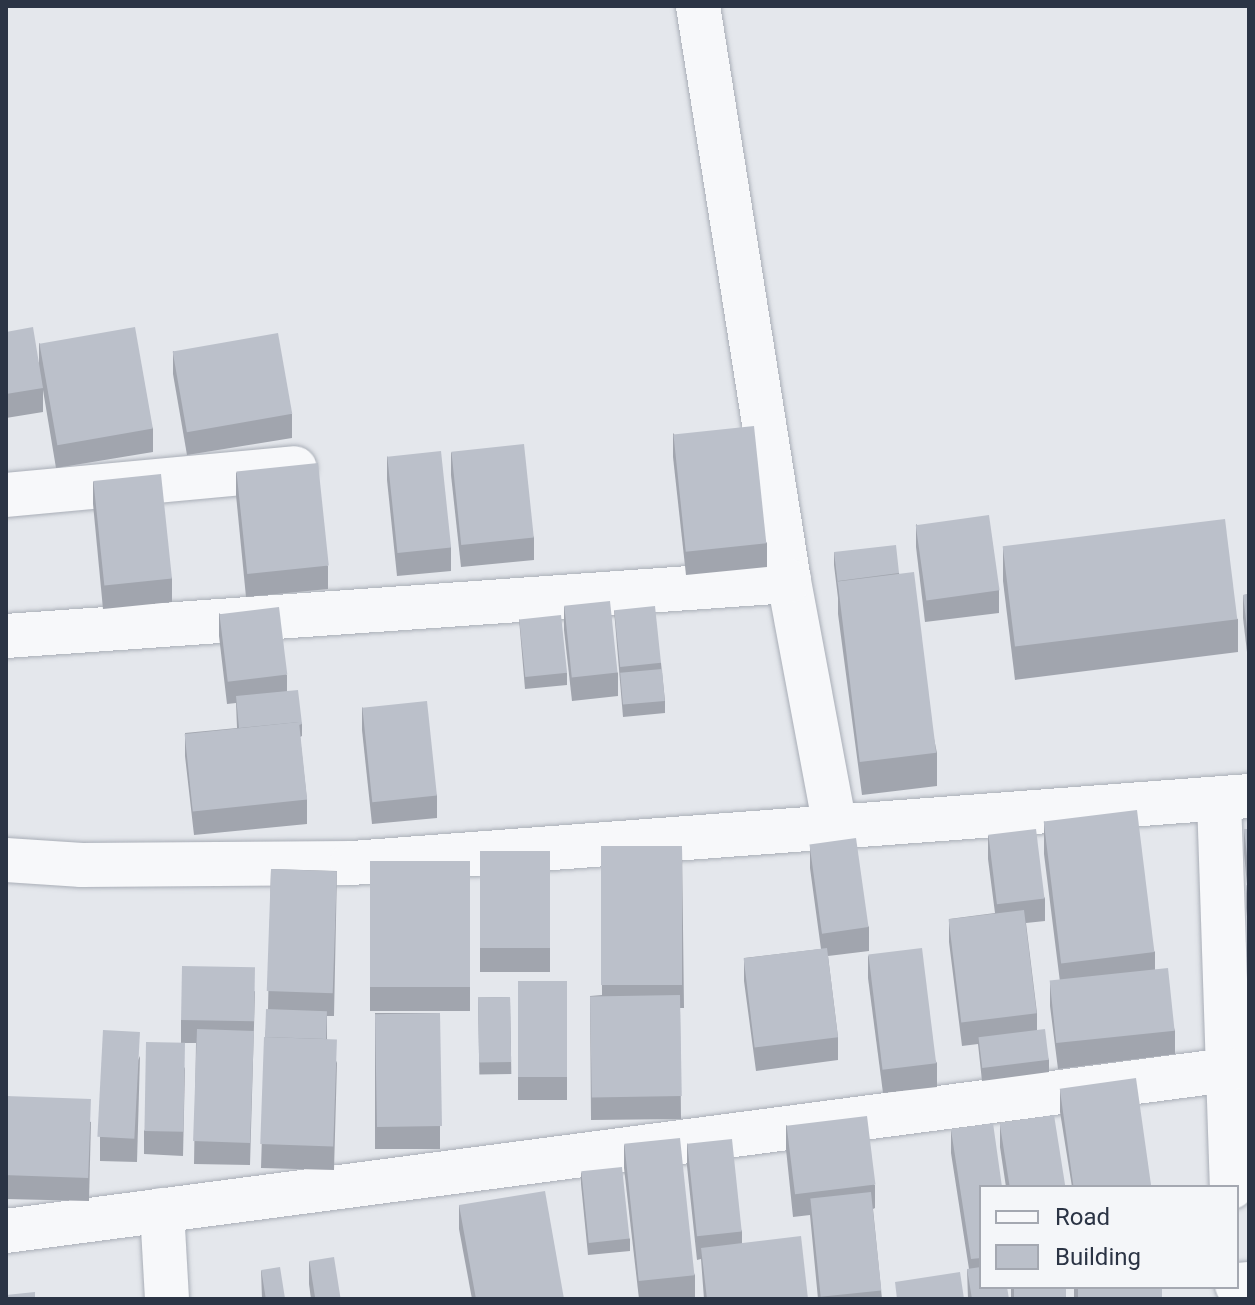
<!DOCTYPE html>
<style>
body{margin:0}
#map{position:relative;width:1255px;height:1305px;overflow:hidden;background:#e4e7ec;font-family:Roboto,sans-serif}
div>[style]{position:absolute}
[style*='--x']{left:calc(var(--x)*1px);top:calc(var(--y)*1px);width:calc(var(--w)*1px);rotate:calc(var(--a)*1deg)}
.roads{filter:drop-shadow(0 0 2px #a9aeb7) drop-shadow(0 0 2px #a9aeb7)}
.minor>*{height:44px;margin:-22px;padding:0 22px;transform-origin:22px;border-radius:22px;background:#f7f8fa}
.wall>*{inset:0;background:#a1a5ae;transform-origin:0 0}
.building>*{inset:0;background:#bbc0ca;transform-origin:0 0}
span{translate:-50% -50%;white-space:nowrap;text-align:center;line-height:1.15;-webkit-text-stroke:6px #f4f6f9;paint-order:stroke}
.frame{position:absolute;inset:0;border:8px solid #2b3445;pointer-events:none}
.legend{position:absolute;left:979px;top:1185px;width:260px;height:104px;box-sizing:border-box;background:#f4f6f9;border:2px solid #a4a8b1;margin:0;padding:10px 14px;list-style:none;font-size:24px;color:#2b3445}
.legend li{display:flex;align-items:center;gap:16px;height:40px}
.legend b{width:40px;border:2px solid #a4a8b1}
</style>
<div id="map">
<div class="roads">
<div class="minor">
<i style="--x:698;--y:6;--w:582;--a:81.01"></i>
<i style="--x:789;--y:581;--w:254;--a:79.4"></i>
<i style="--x:6;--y:495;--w:290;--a:-5.3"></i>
<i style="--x:6;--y:636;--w:785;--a:-4.02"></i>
<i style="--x:1219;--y:799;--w:388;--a:88.1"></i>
<i style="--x:6;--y:860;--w:76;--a:3.8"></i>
<i style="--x:82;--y:865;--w:270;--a:-0.4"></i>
<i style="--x:352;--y:863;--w:899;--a:-4.27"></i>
<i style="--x:162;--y:1210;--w:89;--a:86.8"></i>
<i style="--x:6;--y:1231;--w:1233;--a:-7.51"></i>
<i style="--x:1237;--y:1285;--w:12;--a:-5"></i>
</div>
</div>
<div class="wall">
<i style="clip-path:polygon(6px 332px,39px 363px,39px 343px,153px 428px,153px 452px,56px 468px,43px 390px,43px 412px,6px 418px)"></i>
<i style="clip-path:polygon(173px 351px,292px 414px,292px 438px,187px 455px,173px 374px)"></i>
<i style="clip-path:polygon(673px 433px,767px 543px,767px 567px,686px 575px,673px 457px)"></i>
<i style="clip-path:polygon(451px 452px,534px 537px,534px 560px,461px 567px,451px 475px)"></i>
<i style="clip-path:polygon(387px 456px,451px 547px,451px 571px,397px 576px,387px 480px)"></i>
<i style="clip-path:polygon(236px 472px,328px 566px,328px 589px,246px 597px,236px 495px)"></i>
<i style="clip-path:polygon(93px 481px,172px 578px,172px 602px,103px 609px,93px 504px)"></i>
<i style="clip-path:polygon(916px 524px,999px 590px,999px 613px,925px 622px,916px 547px)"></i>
<i style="clip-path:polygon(1003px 548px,1238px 619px,1238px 652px,1015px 680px,1003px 581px)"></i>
<i style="clip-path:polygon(834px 552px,899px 573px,937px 753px,937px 786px,862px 795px,838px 614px,838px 598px,834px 565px)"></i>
<i style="clip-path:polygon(1249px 594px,1249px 669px,1243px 618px,1243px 595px)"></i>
<i style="clip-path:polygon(564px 606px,618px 673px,618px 696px,572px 701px,564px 630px)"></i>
<i style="clip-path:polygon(614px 610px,661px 663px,665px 701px,665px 713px,623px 717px)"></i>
<i style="clip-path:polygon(219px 613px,287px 675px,287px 691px,302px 724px,302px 736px,300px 737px,307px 800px,307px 824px,194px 835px,185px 756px,185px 733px,237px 728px,236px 703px,227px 704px,219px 636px)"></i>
<i style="clip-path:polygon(519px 619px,567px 673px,567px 685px,525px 689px)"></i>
<i style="clip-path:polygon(362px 707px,437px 795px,437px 818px,372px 824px,362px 730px)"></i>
<i style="clip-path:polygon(1044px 821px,1155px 952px,1155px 970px,1175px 1031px,1175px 1054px,1058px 1069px,1050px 1006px,1050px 983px,1060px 982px,1044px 854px)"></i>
<i style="clip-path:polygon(1244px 829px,1249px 829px,1249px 934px,1246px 908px,1246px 885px,1247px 885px,1244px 853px)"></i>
<i style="clip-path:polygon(988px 835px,1045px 898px,1045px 921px,1026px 923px,1037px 1013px,1037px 1030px,1049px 1060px,1049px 1072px,982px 1081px,978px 1044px,962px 1046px,949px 942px,949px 919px,995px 913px,988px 859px)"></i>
<i style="clip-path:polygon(810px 845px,869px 927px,869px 951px,828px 956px,838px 1037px,838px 1060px,756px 1071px,744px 981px,744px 958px,821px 949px,810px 868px)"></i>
<i style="clip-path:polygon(601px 846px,682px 846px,684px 1008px,680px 1008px,681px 1119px,591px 1120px,590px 996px,602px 995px)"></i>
<i style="left:480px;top:851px;width:70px;height:121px"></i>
<i style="left:470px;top:861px;width:150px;height:100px;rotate:90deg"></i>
<i style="clip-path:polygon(271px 869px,337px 871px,334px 1016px,327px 1016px,327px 1039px,337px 1063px,334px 1170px,261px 1168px,265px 1037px,268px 1009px)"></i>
<i style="clip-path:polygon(868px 955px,937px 1063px,937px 1087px,883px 1093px,868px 978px)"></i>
<i style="left:567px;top:981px;width:119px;height:49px;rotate:90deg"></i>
<i style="clip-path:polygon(255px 991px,250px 1165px,194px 1164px,196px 1043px,181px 1043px,181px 1020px)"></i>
<i style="left:510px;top:997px;width:77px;height:32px;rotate:89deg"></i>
<i style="left:440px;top:1013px;width:136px;height:65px;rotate:90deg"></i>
<i style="clip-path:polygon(140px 1056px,137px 1162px,100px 1161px,100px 1137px)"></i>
<i style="clip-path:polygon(185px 1067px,183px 1156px,144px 1154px,144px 1131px)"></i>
<i style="clip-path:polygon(1060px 1089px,1152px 1187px,1072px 1187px,1060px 1112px)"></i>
<i style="clip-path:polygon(6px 1096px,91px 1122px,89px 1201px,6px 1199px)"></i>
<i style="clip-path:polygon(1000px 1123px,1065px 1187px,1006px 1187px,1000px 1147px)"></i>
<i style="clip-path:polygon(786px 1125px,875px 1185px,875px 1208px,873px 1209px,882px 1299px,818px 1299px,810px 1215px,793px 1217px,786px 1149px)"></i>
<i style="clip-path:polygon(951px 1130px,981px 1187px,981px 1287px,1009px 1299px,968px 1299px,967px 1269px,969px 1269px,951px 1153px)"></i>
<i style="clip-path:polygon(687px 1143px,742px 1231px,742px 1243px,808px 1299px,704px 1299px,701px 1259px,697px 1260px,687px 1166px)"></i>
<i style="clip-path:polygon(624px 1144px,695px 1275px,695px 1299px,639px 1299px,624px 1168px)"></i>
<i style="clip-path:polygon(581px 1172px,630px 1239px,630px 1251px,588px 1255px,581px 1184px)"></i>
<i style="clip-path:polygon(459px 1205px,564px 1299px,472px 1299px,459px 1229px)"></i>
<i style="clip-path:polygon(309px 1261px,341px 1299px,311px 1299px,309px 1284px)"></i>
<i style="clip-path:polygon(261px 1270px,285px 1299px,262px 1299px)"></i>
<i style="left:1011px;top:1287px;width:55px;height:12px"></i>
<i style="left:1074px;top:1287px;width:88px;height:12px"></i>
</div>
<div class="building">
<i style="clip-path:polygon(33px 327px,43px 388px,6px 394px,6px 332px)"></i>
<i style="left:135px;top:327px;width:103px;height:97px;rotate:80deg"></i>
<i style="left:278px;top:333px;width:82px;height:107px;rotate:80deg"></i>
<i style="left:754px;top:426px;width:118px;height:81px;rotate:84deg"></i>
<i style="left:524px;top:444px;width:94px;height:73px;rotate:84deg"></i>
<i style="left:441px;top:451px;width:97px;height:54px;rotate:84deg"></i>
<i style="left:318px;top:463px;width:103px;height:82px;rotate:84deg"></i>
<i style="left:161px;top:474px;width:105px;height:68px;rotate:84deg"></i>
<i style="left:989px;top:515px;width:76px;height:74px;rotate:82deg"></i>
<i style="left:1225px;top:519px;width:101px;height:224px;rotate:83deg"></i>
<i style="clip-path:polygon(896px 545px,899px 573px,838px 581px,838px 585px,834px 552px)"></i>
<i style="left:914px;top:572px;width:182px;height:77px;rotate:83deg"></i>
<i style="clip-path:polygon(1249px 594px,1249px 646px,1243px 595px)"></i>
<i style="left:610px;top:601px;width:72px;height:46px;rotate:84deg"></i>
<i style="left:655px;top:606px;width:57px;height:41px;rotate:84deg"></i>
<i style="left:279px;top:607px;width:68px;height:60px;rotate:83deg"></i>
<i style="left:561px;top:615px;width:58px;height:42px;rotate:84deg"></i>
<i style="left:662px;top:669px;width:32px;height:42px;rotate:85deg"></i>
<i style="clip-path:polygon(298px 690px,302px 724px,299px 725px,299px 722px,239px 728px,236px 696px)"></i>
<i style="left:427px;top:701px;width:95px;height:65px;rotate:84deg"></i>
<i style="left:299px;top:722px;width:78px;height:115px;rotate:84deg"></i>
<i style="left:1137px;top:810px;width:143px;height:94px;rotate:83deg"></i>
<i style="left:1036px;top:829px;width:70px;height:48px;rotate:83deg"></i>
<i style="clip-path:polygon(1244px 829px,1249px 829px,1249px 874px)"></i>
<i style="left:856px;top:838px;width:90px;height:47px;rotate:82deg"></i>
<i style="left:601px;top:846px;width:81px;height:139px"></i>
<i style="left:480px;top:851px;width:70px;height:97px"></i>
<i style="left:470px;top:861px;width:126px;height:100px;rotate:90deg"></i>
<i style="left:271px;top:869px;width:66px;height:122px;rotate:2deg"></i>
<i style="clip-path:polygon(1246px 885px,1249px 885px,1249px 911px)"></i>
<i style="left:1024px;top:910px;width:104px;height:76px;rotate:83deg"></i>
<i style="left:827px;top:948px;width:90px;height:84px;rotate:83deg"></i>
<i style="left:922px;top:948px;width:116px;height:54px;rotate:83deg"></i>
<i style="left:182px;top:966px;width:73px;height:54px;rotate:1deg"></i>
<i style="left:1168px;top:968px;width:63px;height:119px;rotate:84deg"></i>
<i style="left:567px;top:981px;width:96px;height:49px;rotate:90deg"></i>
<i style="left:680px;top:995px;width:101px;height:90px;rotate:89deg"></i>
<i style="left:510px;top:997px;width:65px;height:32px;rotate:89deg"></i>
<i style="left:266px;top:1009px;width:61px;height:28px;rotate:2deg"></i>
<i style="left:440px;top:1013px;width:113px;height:65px;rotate:89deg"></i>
<i style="left:197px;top:1029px;width:57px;height:112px;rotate:2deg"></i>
<i style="left:1045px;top:1029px;width:31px;height:67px;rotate:83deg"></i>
<i style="left:103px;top:1030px;width:37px;height:107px;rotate:3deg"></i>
<i style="left:264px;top:1037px;width:73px;height:107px;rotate:2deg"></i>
<i style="left:146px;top:1042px;width:39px;height:89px;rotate:1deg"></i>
<i style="left:1136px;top:1078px;width:110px;height:77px;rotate:82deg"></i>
<i style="left:6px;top:1096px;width:85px;height:79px;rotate:2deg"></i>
<i style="left:1054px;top:1115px;width:73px;height:55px;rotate:81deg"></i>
<i style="left:867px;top:1116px;width:69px;height:81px;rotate:83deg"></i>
<i style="clip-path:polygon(993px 1123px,1002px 1187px,981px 1187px,981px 1258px,971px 1259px,951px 1130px)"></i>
<i style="left:680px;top:1138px;width:138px;height:56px;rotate:84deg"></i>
<i style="left:732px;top:1139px;width:93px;height:45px;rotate:84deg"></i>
<i style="left:622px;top:1167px;width:72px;height:41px;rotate:84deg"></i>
<i style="clip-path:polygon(545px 1191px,564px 1299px,476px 1299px,459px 1205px)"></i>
<i style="left:871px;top:1192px;width:99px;height:61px;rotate:84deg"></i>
<i style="clip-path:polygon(801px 1236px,808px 1299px,707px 1299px,701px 1248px)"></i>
<i style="left:334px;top:1257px;width:43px;height:25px;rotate:81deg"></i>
<i style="left:280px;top:1267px;width:32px;height:19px;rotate:81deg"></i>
<i style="clip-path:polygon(981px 1267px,981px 1287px,1007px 1287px,1009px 1299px,972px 1299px,967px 1269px)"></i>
<i style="clip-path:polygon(960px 1272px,964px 1299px,897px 1299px,895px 1282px)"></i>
<i style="left:1014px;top:1287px;width:52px;height:12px"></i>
<i style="left:1078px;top:1287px;width:84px;height:12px"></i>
<i style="clip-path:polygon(35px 1292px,35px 1299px,6px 1299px,6px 1295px)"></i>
</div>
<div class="frame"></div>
<ul class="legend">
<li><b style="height:10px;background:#f7f8fa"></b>Road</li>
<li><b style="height:22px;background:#bbc0ca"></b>Building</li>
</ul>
</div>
